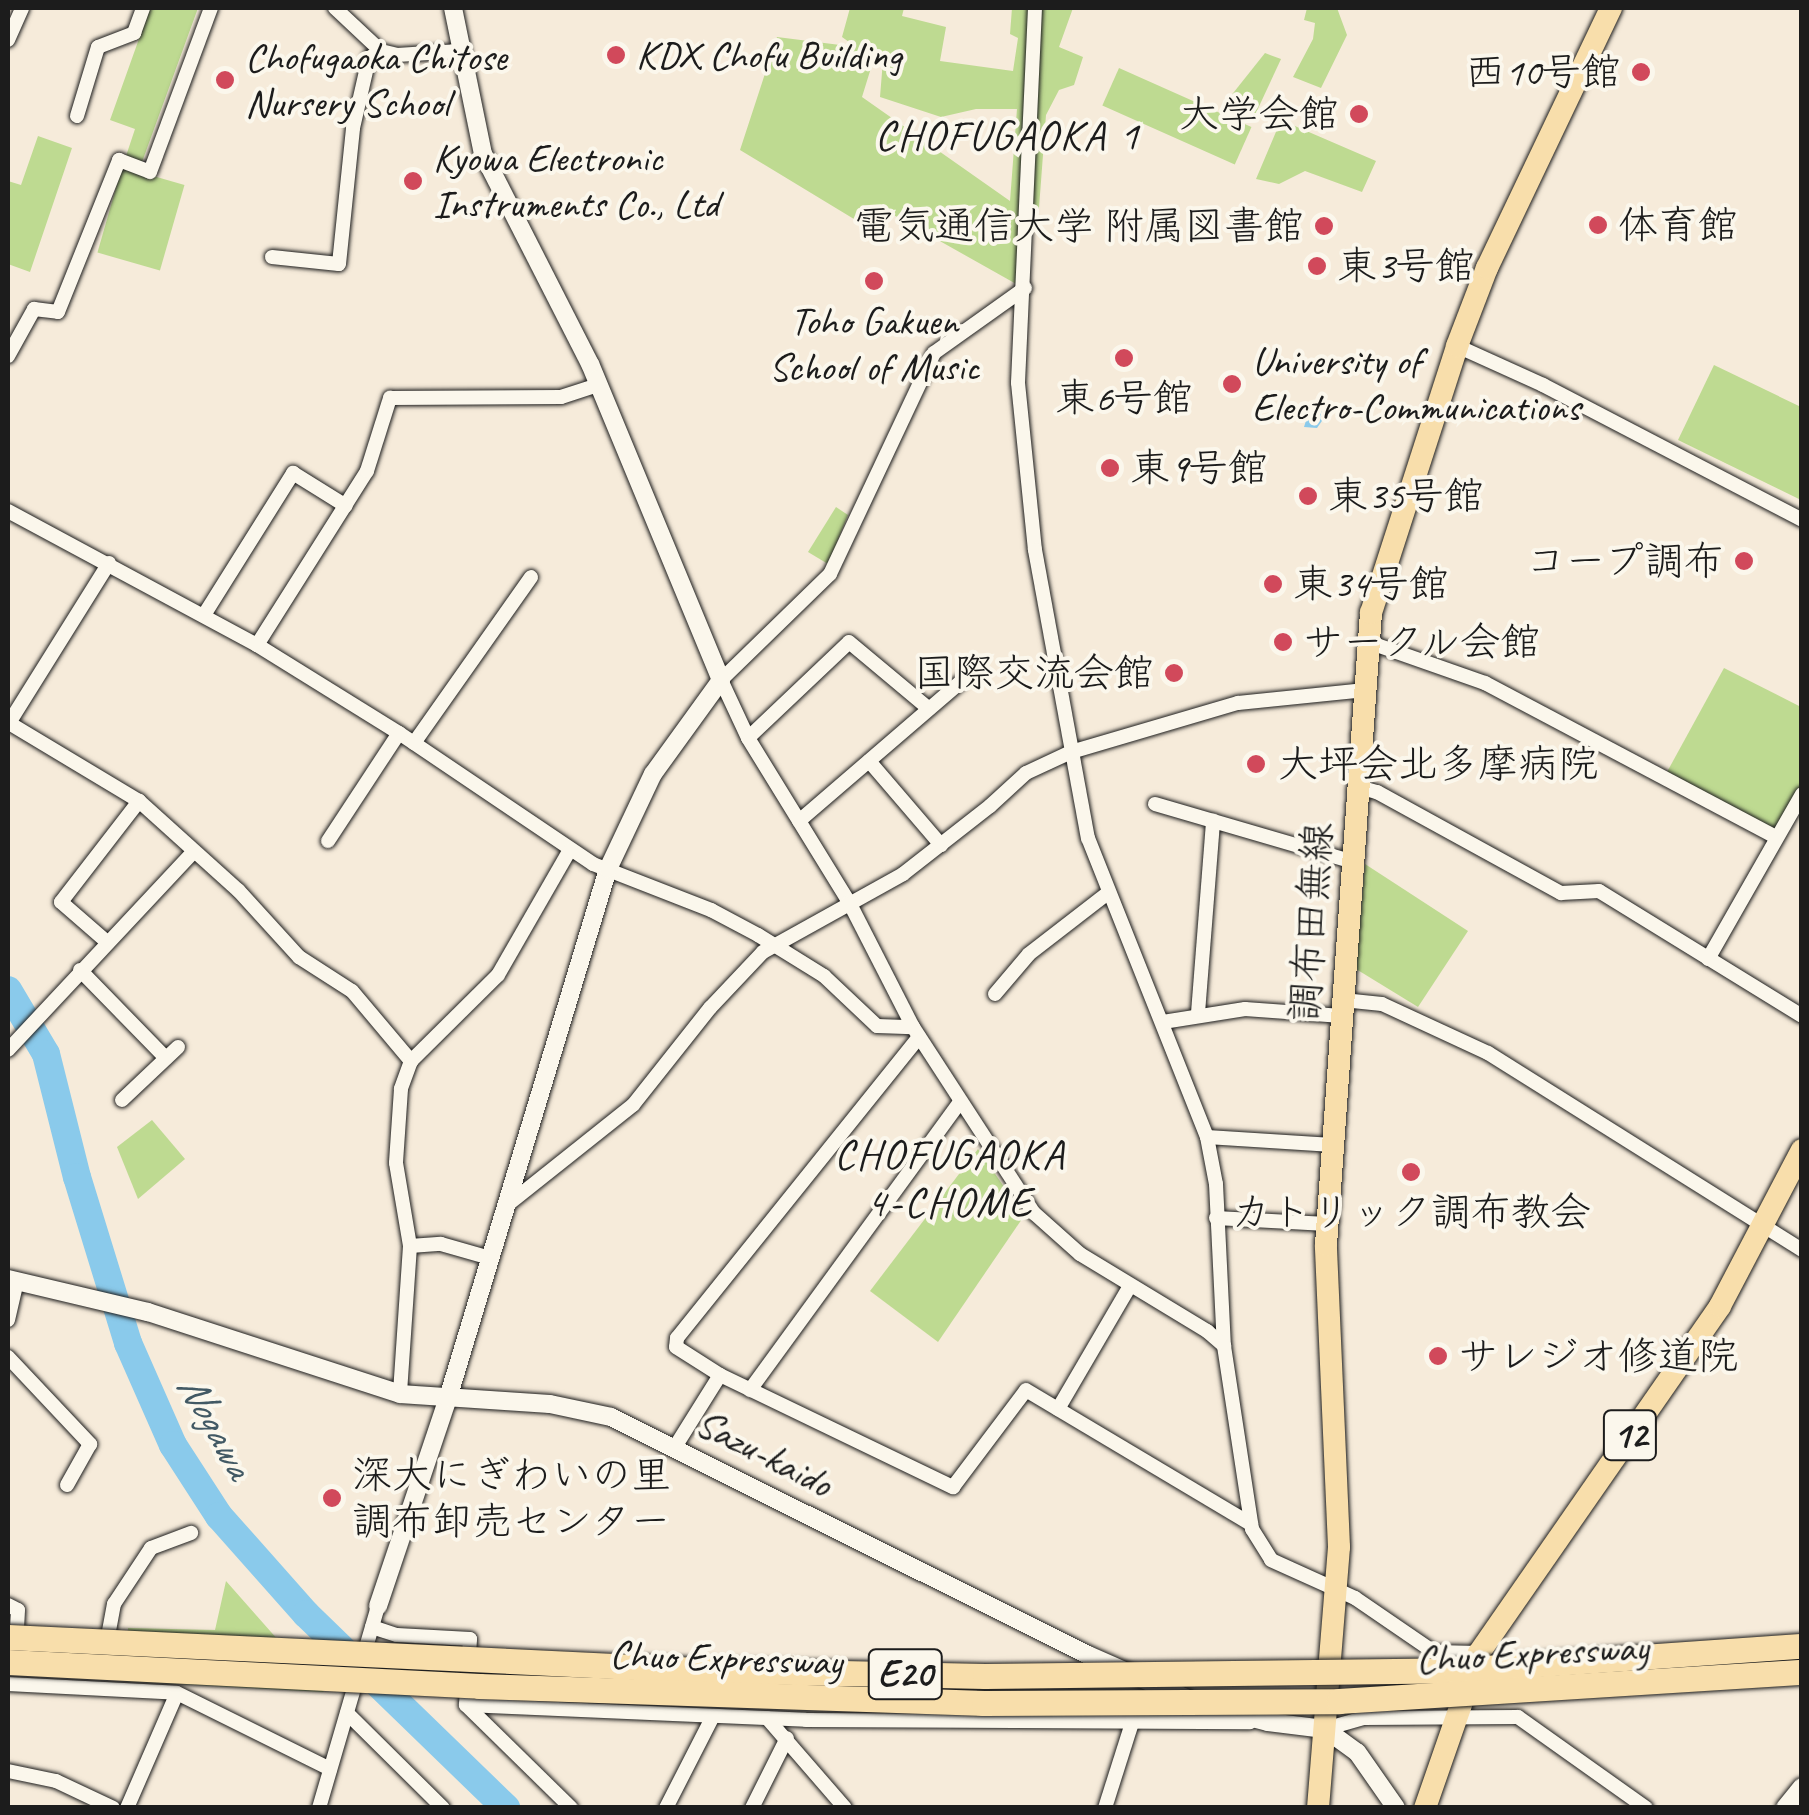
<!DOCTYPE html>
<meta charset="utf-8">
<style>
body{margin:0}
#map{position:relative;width:1809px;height:1815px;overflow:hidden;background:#f6ebda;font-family:Caveat,"Klee One",sans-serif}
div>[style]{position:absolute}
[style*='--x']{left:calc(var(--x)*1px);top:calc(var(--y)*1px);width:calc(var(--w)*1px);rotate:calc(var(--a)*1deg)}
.green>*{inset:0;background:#beda91;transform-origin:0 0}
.water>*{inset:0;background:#8acaeb}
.river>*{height:28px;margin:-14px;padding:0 14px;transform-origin:14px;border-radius:14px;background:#8acaeb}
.roads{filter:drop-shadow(0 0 2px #1c1c1c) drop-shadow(0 0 2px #1c1c1c)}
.minor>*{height:14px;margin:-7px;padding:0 7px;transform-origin:7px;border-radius:7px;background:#fbf7ec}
.tertiary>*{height:18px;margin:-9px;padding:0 9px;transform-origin:9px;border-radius:9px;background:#fbf7ec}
.primary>*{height:22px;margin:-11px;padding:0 11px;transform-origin:11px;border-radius:11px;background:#f8deab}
.bridges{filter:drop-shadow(0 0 2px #1c1c1c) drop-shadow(0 0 2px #1c1c1c)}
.motorway-bridge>*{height:25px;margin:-12.5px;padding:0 12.5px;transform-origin:12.5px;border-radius:12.5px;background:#f8deab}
.dots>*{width:28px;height:28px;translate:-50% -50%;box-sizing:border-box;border:5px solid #fbf7ec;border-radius:50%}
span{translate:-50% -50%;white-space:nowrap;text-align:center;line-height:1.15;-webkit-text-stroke:8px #fbf7ec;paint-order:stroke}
.shield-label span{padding:2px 8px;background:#fbf7ec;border:2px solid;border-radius:8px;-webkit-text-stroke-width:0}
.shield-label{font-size:38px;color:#1c1c1c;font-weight:700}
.poi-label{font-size:40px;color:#1c1c1c}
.left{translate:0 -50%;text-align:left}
.right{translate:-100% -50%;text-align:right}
.street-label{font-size:40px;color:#1c1c1c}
.neighbourhood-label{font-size:42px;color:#1c1c1c;letter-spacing:2.5px}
.water-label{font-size:42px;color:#425964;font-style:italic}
.frame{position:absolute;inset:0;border:10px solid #1c1c1c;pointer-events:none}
</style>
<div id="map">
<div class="green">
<i style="clip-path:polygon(150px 8px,198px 8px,142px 162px,126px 156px,135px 129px,110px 120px)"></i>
<i style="clip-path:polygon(evenodd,850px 8px,904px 8px,902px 16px,946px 27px,940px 61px,1013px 71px,1018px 38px,1010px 34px,1012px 8px,1073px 8px,1059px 47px,1083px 57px,1074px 85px,1059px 90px,1046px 115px,1038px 221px,1021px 222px,1018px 285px,890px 213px,877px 233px,740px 150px,777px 37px,856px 47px,842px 37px,850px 8px,875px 55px,883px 60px,880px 97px,941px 117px,976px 109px,1017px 109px,1010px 201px,862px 97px,875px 55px)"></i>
<i style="clip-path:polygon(1307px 8px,1337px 8px,1347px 35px,1321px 88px,1293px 77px,1313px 39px,1315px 23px,1304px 20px)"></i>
<i style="clip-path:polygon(1265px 53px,1281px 59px,1255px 115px,1226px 102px)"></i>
<i style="left:1119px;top:68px;width:145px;height:41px;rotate:24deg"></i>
<i style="clip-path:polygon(1281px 120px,1376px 161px,1362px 192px,1305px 171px,1279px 184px,1256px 179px)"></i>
<i style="clip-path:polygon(38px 136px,72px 148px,30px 272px,8px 264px,8px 181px,21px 185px)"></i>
<i style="left:122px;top:167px;width:65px;height:89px;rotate:16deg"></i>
<i style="clip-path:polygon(1714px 365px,1801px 407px,1801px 500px,1678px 440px)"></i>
<i style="clip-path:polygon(836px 507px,848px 515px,828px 564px,808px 552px)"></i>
<i style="clip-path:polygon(1724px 668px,1801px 707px,1801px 788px,1777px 833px,1667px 772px)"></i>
<i style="clip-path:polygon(1365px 864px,1468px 931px,1418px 1007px,1356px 969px)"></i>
<i style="clip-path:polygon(152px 1120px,185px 1159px,138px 1199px,117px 1147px)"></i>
<i style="clip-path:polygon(978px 1149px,1024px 1216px,938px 1342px,870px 1291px)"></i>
<i style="clip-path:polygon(226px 1581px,324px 1692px,121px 1681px,128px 1628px,215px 1630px)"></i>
</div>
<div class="water">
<i style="clip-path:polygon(1327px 405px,1331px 408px,1317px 428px,1304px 427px,1309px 411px)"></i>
</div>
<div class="river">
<i style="--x:8;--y:990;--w:74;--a:59.3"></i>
<i style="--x:46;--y:1054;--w:127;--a:75.9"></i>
<i style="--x:77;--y:1177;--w:174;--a:72.9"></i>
<i style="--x:128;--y:1343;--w:111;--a:66.2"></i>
<i style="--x:173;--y:1445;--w:85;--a:57.1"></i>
<i style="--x:219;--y:1516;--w:131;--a:48.4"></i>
<i style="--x:306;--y:1614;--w:279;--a:44.1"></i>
</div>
<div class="roads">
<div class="minor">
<i style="--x:335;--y:8;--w:63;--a:43.1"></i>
<i style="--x:381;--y:51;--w:16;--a:14"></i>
<i style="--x:397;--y:55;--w:63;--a:-3.6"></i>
<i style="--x:1035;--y:8;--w:375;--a:92.6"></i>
<i style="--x:1018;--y:383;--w:168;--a:84.2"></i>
<i style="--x:1035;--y:550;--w:293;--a:79.6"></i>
<i style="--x:1088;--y:838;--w:322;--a:68.3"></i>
<i style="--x:1207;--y:1137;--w:48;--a:79.2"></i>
<i style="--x:1216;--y:1184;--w:162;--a:87.2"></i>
<i style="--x:1224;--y:1346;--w:185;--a:81.3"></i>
<i style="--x:1252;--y:1529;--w:36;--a:58"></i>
<i style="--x:1271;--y:1560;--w:92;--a:24.3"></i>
<i style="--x:1355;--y:1598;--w:96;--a:34.4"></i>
<i style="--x:1434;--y:1652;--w:45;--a:1.3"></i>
<i style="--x:8;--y:40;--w:35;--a:-66"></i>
<i style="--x:77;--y:116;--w:72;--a:-73.1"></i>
<i style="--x:98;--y:47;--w:39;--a:-21"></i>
<i style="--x:134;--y:33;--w:27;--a:-70"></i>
<i style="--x:272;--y:257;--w:67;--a:6"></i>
<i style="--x:339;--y:264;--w:137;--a:-84.1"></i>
<i style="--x:353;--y:128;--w:72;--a:-77.1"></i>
<i style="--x:369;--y:58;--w:14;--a:-30"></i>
<i style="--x:1025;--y:288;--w:112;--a:144.5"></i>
<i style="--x:934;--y:353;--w:244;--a:115.2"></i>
<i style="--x:830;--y:574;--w:152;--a:135.8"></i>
<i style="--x:721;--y:680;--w:64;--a:65"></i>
<i style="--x:748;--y:738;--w:193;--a:58.4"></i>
<i style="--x:849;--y:902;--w:140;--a:62.9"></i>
<i style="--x:913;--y:1027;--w:222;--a:57"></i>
<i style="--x:1034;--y:1213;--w:62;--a:41.7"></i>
<i style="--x:1080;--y:1254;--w:149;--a:31.2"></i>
<i style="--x:1207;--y:1331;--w:23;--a:41"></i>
<i style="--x:1457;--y:346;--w:94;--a:24.4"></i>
<i style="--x:1543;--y:385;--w:292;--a:27.5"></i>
<i style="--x:8;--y:356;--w:54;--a:-61"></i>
<i style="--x:34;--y:309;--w:24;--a:7"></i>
<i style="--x:58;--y:312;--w:164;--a:-68.1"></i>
<i style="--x:119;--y:160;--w:33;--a:21"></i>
<i style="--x:150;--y:172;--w:175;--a:-69.6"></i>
<i style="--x:8;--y:511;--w:283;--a:28.3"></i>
<i style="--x:257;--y:645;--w:167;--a:31.8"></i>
<i style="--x:399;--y:733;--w:234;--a:34"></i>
<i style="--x:593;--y:864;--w:127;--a:21.3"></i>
<i style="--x:711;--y:910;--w:53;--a:28"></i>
<i style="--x:758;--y:935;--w:78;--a:31.8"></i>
<i style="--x:824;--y:976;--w:73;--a:43.3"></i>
<i style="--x:877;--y:1026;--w:36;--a:2"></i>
<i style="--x:109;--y:563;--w:189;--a:122"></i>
<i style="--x:9;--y:723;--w:152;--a:31"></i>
<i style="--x:139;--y:801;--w:133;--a:42"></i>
<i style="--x:238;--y:890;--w:91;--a:47.7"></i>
<i style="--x:299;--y:957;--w:63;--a:32.7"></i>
<i style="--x:352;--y:991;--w:92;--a:49.9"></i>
<i style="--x:411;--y:1061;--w:30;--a:110"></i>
<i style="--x:401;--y:1089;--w:74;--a:93.9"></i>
<i style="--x:396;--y:1163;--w:84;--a:80.4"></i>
<i style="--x:410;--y:1246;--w:148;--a:93.9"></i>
<i style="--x:204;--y:615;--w:168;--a:-57.9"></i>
<i style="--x:293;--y:473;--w:62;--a:31.9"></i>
<i style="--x:1368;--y:642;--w:124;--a:19.3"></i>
<i style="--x:1485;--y:683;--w:329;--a:27.9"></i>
<i style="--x:257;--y:645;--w:206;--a:-57.7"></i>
<i style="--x:367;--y:471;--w:77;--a:-72.5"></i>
<i style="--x:390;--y:398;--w:171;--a:-0.3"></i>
<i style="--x:561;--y:397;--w:40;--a:-18"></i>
<i style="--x:748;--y:738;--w:139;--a:-43.5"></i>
<i style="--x:849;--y:642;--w:104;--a:39.9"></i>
<i style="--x:414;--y:743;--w:203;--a:-54.8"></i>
<i style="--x:869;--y:761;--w:111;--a:49.4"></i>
<i style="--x:1359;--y:787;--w:19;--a:16"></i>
<i style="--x:1377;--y:792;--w:210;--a:28.8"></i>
<i style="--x:1561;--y:893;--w:38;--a:-3"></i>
<i style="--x:1599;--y:891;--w:238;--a:31.6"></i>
<i style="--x:1155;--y:804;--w:206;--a:16.3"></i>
<i style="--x:799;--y:821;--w:216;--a:-40.7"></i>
<i style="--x:328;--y:841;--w:129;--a:-56.7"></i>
<i style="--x:107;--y:942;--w:61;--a:-139"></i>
<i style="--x:61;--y:902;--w:128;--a:-52.3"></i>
<i style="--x:1708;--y:959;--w:190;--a:-60.3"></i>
<i style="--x:80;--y:970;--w:123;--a:45.7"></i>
<i style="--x:995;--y:994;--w:52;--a:-49.6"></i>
<i style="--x:1029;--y:954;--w:100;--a:-37.7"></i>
<i style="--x:1343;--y:1000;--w:39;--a:6"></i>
<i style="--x:1382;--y:1004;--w:117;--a:24.8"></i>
<i style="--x:1488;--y:1053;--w:371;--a:32.1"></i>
<i style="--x:1198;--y:1013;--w:193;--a:-85.5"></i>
<i style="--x:1163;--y:1022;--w:83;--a:-9"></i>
<i style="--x:1245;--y:1009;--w:97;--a:4.1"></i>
<i style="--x:919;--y:1037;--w:386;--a:128.8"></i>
<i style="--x:677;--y:1338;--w:9;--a:96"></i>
<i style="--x:676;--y:1347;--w:52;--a:32.5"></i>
<i style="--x:720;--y:1375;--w:259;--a:25.7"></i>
<i style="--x:953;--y:1487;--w:121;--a:-53"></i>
<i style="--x:1026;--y:1390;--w:262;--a:30.8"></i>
<i style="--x:8;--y:1050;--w:272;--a:-46.9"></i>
<i style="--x:411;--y:1061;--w:122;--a:-44.7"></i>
<i style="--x:498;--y:975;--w:144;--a:-60.1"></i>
<i style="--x:122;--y:1100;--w:77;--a:-43.4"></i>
<i style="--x:1207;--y:1137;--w:126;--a:3.6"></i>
<i style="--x:506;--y:1206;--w:162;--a:-38.5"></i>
<i style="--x:633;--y:1105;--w:124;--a:-51.6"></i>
<i style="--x:710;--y:1008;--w:77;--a:-46.6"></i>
<i style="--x:763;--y:952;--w:160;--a:-29.1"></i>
<i style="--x:903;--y:874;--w:110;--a:-38"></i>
<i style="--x:990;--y:806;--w:49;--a:-42.5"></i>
<i style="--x:1026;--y:773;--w:50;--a:-25"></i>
<i style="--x:1071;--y:752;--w:174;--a:-16.4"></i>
<i style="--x:1238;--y:703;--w:128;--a:-5.8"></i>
<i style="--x:1216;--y:1218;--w:111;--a:3.1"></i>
<i style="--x:410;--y:1246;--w:31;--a:-4"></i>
<i style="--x:441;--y:1244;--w:51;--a:15.9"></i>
<i style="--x:8;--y:1320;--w:40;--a:-77"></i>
<i style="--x:8;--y:1357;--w:120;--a:46.7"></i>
<i style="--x:90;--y:1444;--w:47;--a:119.3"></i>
<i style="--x:750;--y:1390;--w:356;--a:-53.9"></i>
<i style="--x:1058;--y:1409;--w:143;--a:-59.7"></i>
<i style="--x:675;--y:1447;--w:85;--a:-58"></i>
<i style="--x:8;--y:1605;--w:11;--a:27"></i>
<i style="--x:18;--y:1610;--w:33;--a:93"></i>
<i style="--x:372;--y:1627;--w:26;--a:18"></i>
<i style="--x:397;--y:1635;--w:73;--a:3.1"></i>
<i style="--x:470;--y:1639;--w:66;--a:93.5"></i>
<i style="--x:466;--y:1705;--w:147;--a:44.4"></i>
<i style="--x:106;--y:1647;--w:44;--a:-79.5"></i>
<i style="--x:114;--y:1604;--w:67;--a:-56.5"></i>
<i style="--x:151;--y:1548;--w:43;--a:-20.6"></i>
<i style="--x:8;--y:1684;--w:169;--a:3"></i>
<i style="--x:177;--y:1693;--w:171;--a:26.4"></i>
<i style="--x:466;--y:1705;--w:340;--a:2.5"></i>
<i style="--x:806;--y:1720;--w:444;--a:0.3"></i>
<i style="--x:347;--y:1713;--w:135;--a:44.7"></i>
<i style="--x:767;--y:1718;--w:119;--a:49.1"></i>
<i style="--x:1325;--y:1729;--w:40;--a:-16"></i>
<i style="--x:1363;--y:1718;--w:155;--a:-0.4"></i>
<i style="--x:1518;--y:1717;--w:157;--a:35.4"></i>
<i style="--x:8;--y:1771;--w:49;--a:11.8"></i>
<i style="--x:56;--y:1781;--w:63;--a:25.3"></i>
<i style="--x:127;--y:1808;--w:125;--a:-66.5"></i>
<i style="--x:319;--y:1808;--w:210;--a:-73.7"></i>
<i style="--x:666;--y:1808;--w:103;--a:-62.9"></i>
<i style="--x:752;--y:1808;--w:78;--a:-63.4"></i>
<i style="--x:1105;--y:1808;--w:89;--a:-72.4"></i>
</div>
<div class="tertiary">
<i style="--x:8;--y:1279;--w:144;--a:13.3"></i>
<i style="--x:148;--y:1312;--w:265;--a:18"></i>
<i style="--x:400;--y:1394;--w:150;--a:3.8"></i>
<i style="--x:550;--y:1404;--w:62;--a:12"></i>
<i style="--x:611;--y:1417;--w:533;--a:26.52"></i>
<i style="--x:1088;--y:1655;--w:107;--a:23.7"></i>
<i style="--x:378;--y:1606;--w:219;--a:-71.4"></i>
<i style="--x:448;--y:1398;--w:553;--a:-73.17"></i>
<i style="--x:608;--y:869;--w:105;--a:-64.7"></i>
<i style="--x:653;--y:774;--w:116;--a:-54.1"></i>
<i style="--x:721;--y:680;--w:342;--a:-112.5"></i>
<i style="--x:590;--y:364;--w:236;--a:-117"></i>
<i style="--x:483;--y:154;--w:149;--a:-101.6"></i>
<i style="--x:1210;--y:1707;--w:60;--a:14.5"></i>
<i style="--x:1268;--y:1722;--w:57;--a:7"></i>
<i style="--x:1325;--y:1729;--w:39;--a:36"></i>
<i style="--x:1357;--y:1752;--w:68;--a:55.1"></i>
<i style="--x:1785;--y:1808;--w:27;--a:-51"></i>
</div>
<div class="primary">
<i style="--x:1318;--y:1808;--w:262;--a:-85.4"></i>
<i style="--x:1339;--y:1547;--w:302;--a:-92.5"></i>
<i style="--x:1326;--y:1245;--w:634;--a:-85.93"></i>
<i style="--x:1371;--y:613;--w:281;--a:-72.1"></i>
<i style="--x:1457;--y:346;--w:84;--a:-69"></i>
<i style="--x:1487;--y:268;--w:288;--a:-64.5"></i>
<i style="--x:1425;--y:1808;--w:164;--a:-70.8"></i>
<i style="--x:1479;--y:1653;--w:422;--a:-55.2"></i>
<i style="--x:1720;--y:1306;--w:176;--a:-62.3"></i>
</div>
</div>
<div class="bridges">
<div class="motorway-bridge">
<i style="--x:8;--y:1637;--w:690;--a:2.74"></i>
<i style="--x:697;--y:1670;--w:288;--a:1.2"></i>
<i style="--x:985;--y:1676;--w:470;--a:-0.7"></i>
<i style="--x:1455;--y:1670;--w:348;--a:-4"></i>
<i style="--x:8;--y:1662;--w:472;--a:2.9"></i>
<i style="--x:479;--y:1686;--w:505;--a:1.93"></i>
<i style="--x:984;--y:1703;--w:355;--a:-0.3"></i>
<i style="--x:1339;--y:1701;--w:464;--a:-3.6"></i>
</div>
</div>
<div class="dots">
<i style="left:616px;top:55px;background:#d1495b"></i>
<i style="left:1641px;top:72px;background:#d1495b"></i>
<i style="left:225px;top:80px;background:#d1495b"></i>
<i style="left:1359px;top:114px;background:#d1495b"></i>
<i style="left:413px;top:181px;background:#d1495b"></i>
<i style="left:1598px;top:225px;background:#d1495b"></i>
<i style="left:1324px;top:226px;background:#d1495b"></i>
<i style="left:1317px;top:266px;background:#d1495b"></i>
<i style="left:874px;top:281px;background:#d1495b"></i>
<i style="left:1124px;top:358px;background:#d1495b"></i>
<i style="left:1232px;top:384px;background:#d1495b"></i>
<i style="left:1110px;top:468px;background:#d1495b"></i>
<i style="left:1308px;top:496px;background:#d1495b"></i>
<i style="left:1744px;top:561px;background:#d1495b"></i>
<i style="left:1273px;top:584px;background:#d1495b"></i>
<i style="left:1283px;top:642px;background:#d1495b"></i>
<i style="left:1174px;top:673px;background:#d1495b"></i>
<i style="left:1256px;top:764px;background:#d1495b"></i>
<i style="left:1411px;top:1172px;background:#d1495b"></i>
<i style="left:1438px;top:1356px;background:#d1495b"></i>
<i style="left:332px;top:1498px;background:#d1495b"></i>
</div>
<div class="shield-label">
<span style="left:1630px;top:1435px">12</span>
<span style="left:905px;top:1674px">E20</span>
</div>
<div class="poi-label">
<span class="left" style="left:636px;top:55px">KDX Chofu Building</span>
<span class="left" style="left:245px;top:80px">Chofugaoka Chitose<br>Nursery School</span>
<span class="right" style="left:1621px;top:72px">西10号館</span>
<span class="right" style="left:1339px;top:114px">大学会館</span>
<span class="left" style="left:433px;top:181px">Kyowa Electronic<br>Instruments Co., Ltd</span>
<span class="left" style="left:1618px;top:225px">体育館</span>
<span class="right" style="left:1304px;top:226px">電気通信大学 附属図書館</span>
<span class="left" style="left:1337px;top:266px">東3号館</span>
<span style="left:874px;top:344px">Toho Gakuen<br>School of Music</span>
<span class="left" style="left:1252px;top:384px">University of<br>Electro-Communications</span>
<span style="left:1124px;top:398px">東6号館</span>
<span class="left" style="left:1130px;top:468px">東9号館</span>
<span class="left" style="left:1328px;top:496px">東35号館</span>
<span class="right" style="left:1724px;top:561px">コープ調布</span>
<span class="left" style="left:1293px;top:584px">東34号館</span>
<span class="left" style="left:1303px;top:642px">サークル会館</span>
<span class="right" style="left:1154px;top:673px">国際交流会館</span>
<span class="left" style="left:1278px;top:764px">大坪会北多摩病院</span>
<span style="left:1411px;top:1212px">カトリック調布教会</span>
<span class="left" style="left:1458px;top:1356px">サレジオ修道院</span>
<span class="left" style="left:352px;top:1498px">深大にぎわいの里<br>調布卸売センター</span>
</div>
<div class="street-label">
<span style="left:1311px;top:922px;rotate:-86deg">調布田無線</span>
<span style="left:764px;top:1453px;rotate:27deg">Sazu-kaido</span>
<span style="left:1532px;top:1653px;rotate:-3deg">Chuo Expressway</span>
<span style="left:726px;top:1658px;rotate:2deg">Chuo Expressway</span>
</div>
<div class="neighbourhood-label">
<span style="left:1008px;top:136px">CHOFUGAOKA 1</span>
<span style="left:950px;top:1179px">CHOFUGAOKA<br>4-CHOME</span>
</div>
<div class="water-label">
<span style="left:215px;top:1426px;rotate:61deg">Nogawa</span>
</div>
<div class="frame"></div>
</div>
